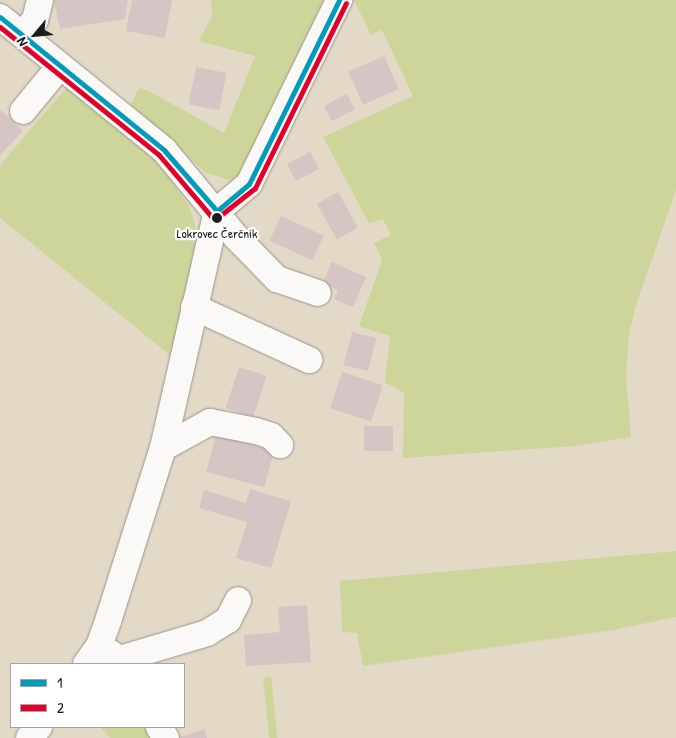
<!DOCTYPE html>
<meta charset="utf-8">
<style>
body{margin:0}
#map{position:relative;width:676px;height:738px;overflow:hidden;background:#e2d9c7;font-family:"Patrick Hand",sans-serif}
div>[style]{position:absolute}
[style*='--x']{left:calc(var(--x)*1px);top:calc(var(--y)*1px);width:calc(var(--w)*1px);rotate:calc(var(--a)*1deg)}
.green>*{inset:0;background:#ced59a;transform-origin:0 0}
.building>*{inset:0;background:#d5c5c4;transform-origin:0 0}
.roads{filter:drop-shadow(0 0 1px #9a958b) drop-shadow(0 0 1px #9a958b)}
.minor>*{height:26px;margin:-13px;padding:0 13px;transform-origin:13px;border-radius:13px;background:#fbf9f7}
.bus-1>*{height:5px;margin:-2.5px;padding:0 2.5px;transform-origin:2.5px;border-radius:2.5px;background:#039bbc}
.bus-2>*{height:5px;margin:-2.5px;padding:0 2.5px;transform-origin:2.5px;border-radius:2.5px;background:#e4002b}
.dots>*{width:14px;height:14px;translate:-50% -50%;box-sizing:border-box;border:2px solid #fff;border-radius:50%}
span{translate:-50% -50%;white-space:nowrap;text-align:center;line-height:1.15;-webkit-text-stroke:4.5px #fff;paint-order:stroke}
.bus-label{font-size:13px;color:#1c1c1c}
.legend{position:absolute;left:10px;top:663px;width:175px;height:65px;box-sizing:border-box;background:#fff;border:1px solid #a4a4a4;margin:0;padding:6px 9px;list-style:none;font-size:15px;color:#1c1c1c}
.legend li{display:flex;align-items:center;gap:10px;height:25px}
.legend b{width:25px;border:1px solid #a4a4a4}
.north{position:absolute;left:10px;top:10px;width:50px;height:50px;-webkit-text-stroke:4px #fff;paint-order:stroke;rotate:242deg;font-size:14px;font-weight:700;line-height:20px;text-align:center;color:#1c1c1c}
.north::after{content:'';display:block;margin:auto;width:18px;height:22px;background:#1c1c1c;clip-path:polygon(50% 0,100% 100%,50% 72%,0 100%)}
</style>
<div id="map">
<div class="green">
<i style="clip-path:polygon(211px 0,326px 0,238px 178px,230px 180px,206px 173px,131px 105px,139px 88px,149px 91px,224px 133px,255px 56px,199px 41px,212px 16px)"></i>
<i style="clip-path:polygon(354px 0,676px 0,676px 190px,636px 305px,629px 334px,626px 376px,631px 437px,574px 446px,403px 458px,404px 393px,385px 382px,390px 336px,359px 326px,382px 260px,374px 243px,391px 235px,383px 219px,369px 223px,323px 137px,413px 96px,382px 30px,371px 35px)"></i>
<i style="clip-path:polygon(68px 86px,157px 160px,189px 206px,195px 224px,195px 249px,175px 359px,0 218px,0 165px)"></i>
<i style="clip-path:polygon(676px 551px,676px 617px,613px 630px,363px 666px,357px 633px,342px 632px,340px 581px)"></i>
<i style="left:271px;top:677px;width:61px;height:8px;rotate:84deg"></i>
<i style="clip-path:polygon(100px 727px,151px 727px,157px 738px,110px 738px)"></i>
</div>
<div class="building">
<i style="clip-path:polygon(54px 0,128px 0,125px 19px,60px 29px)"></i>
<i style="clip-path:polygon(132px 0,172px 0,165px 38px,126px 31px)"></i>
<i style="left:384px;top:56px;width:36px;height:39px;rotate:66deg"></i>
<i style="left:196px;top:67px;width:31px;height:38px;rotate:11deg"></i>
<i style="left:347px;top:94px;width:17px;height:26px;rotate:62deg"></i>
<i style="clip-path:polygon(1px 110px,23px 131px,0 155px,0 112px)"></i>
<i style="left:310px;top:152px;width:19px;height:26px;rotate:62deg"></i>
<i style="left:338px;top:192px;width:41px;height:24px;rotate:61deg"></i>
<i style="left:281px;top:216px;width:47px;height:27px;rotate:25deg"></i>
<i style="clip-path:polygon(332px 262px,366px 277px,353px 307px,334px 299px,338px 290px,323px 283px)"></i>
<i style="left:352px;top:332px;width:25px;height:34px;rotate:14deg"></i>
<i style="left:239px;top:367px;width:29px;height:43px;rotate:18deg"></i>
<i style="left:342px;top:372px;width:43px;height:38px;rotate:18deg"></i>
<i style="left:364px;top:426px;width:29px;height:25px"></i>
<i style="left:216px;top:435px;width:60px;height:38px;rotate:15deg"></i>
<i style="clip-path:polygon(250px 489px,291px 501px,271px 568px,236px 558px,247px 522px,199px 508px,204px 490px,246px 503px)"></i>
<i style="clip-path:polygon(307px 605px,311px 662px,246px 666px,244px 635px,280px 632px,278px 607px)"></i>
<i style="clip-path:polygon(204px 729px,207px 738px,178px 738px)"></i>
</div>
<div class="roads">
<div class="minor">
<i style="--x:0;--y:17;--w:211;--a:39"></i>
<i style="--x:164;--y:150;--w:113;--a:50.4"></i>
<i style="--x:236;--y:237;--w:59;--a:45.7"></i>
<i style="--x:277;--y:279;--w:43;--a:18.9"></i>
<i style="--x:22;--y:34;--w:19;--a:-47"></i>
<i style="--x:35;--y:20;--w:21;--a:-76"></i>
<i style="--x:23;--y:111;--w:58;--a:-50.6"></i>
<i style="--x:217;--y:211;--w:42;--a:-40.2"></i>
<i style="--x:249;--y:184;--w:205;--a:-63.9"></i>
<i style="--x:194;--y:307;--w:127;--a:24.7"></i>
<i style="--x:163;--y:448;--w:54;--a:-29"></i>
<i style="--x:210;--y:422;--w:47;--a:11.1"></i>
<i style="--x:256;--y:431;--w:16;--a:18"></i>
<i style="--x:271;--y:436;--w:13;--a:45"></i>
<i style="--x:99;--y:646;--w:25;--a:32"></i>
<i style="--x:120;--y:659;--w:91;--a:-16.6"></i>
<i style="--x:207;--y:633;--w:25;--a:-32"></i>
<i style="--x:228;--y:620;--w:22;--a:-63"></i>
<i style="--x:86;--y:664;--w:22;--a:-54"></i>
<i style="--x:99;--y:646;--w:27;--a:-70"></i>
<i style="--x:108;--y:621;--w:182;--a:-72.4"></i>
<i style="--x:163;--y:448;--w:243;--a:-77.2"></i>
<i style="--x:159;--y:727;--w:13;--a:58"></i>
<i style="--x:29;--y:738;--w:15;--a:-48"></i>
</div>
</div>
<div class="bus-1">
<i style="--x:0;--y:17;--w:211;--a:39"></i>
<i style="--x:164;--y:150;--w:81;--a:49"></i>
<i style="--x:217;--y:211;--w:42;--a:-40.2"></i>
<i style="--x:249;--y:184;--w:205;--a:-63.9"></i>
</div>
<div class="bus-2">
<i style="--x:0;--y:27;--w:204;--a:38.8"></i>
<i style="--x:159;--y:155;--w:80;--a:49.6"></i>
<i style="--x:211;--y:216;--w:6;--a:18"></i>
<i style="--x:217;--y:218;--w:48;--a:-38.3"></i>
<i style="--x:255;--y:188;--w:206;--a:-63.8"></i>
</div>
<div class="dots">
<i style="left:217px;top:218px;background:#1c1c1c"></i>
</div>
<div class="bus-label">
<span style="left:217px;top:233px">Lokrovec Čerčnik</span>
</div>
<ul class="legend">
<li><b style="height:6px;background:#039bbc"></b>1</li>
<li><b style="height:6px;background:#e4002b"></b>2</li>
</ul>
<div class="north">N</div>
</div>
